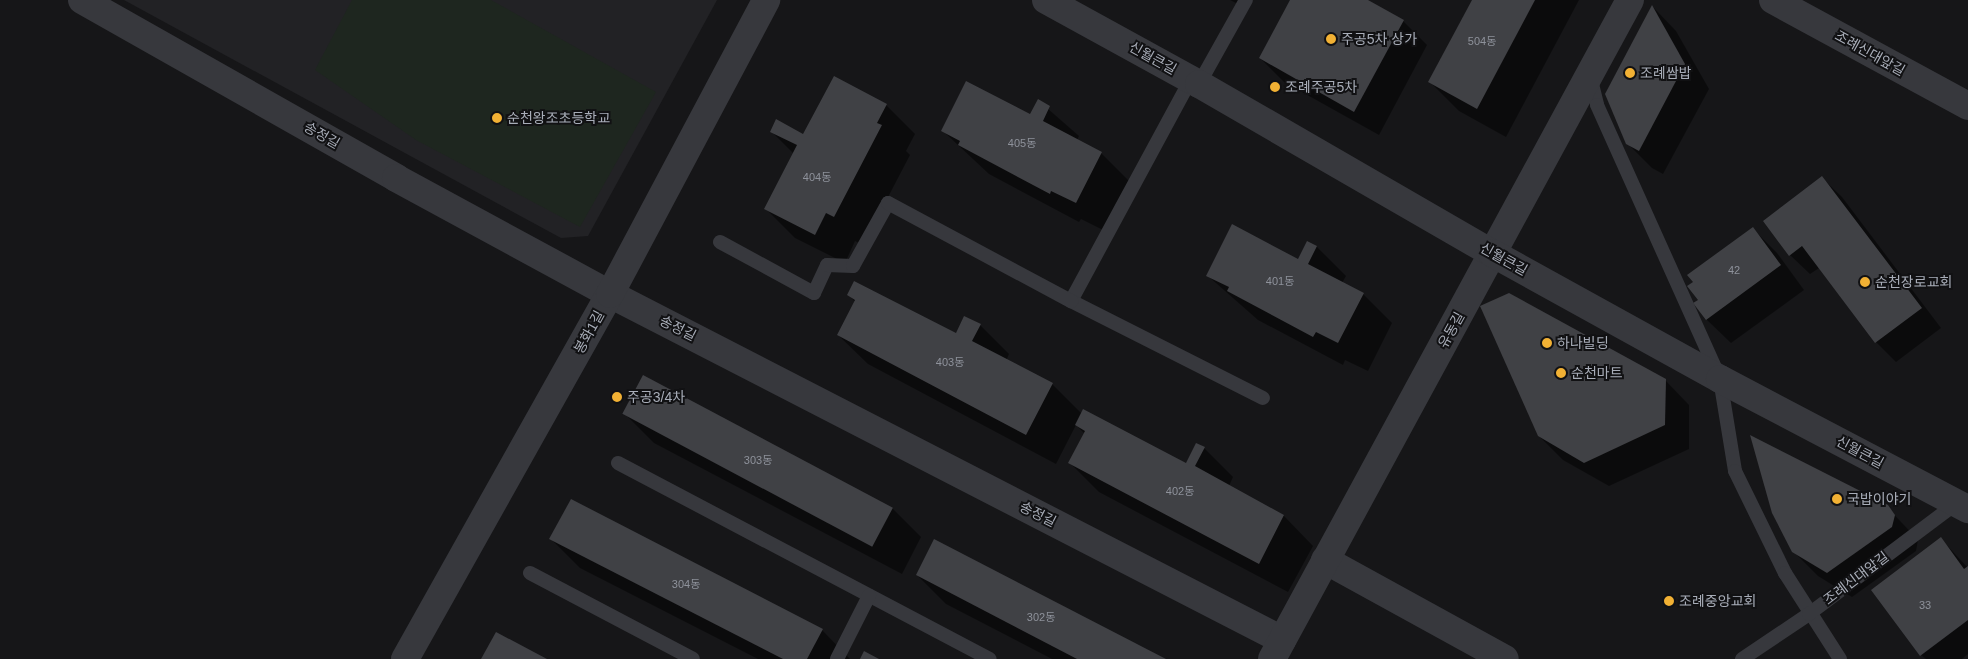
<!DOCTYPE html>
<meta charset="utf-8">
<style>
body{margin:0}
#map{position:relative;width:1968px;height:659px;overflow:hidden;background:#161618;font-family:Arial,"Noto Sans KR",sans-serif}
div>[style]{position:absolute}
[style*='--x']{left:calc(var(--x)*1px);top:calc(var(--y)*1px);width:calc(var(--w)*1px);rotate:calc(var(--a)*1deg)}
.built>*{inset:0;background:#222225}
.green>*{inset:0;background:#1e261f}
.shadow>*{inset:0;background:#0007}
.building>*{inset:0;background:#404145;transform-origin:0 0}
.service>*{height:14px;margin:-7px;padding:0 7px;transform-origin:7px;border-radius:7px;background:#37383d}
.minor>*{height:28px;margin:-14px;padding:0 14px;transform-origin:14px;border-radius:14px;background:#37383d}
.tertiary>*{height:28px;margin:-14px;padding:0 14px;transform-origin:14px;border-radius:14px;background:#37383d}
.dots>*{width:14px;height:14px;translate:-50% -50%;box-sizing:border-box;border:2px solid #111113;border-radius:50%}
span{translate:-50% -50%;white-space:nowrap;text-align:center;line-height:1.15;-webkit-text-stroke:4px #111113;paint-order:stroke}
.number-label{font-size:11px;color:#8e929b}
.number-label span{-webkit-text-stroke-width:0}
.poi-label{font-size:14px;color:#a8adb8}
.left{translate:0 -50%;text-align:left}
.street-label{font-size:14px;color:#a8adb8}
</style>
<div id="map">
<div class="built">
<i style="clip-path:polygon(124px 0,717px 0,588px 236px,561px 238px)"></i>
</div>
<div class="green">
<i style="clip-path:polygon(352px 0,491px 0,656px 92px,580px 227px,416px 140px,315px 70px)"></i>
</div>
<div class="shadow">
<i style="clip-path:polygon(1230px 0,1243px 0,1240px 5px)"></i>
<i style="clip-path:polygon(1291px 0,1365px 0,1403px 21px,1427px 45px,1379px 135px,1284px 82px,1260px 58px)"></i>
<i style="clip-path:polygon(1474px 0,1579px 0,1506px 137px,1459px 111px,1430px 82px)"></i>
<i style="clip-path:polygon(1653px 7px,1676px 31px,1709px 89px,1663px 174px,1652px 168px,1627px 143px)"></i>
<i style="clip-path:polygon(1039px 101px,1079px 136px,1077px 140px,1101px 153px,1131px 183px,1105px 231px,1081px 219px,1079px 222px,989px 174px,943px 131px,1031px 116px)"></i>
<i style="clip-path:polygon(886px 105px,915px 134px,906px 151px,910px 155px,863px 245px,855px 241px,845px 263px,795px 238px,766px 209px,794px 154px,771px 131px,804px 135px)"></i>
<i style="clip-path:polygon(1822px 178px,1842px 197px,1941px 328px,1896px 362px,1876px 342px,1819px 268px,1810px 274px,1790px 255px)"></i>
<i style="clip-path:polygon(1753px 229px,1777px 253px,1804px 290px,1731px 343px,1706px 319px,1699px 300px)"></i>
<i style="clip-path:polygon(1308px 243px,1317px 247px,1346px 276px,1342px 283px,1363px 294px,1392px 323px,1368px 371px,1345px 360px,1343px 365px,1258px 320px,1208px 276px,1299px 261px)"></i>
<i style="clip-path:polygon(849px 295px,957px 335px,980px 325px,1009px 354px,1006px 361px,1052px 384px,1082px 414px,1186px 464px,1204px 448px,1233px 477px,1229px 486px,1284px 516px,1313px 546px,1288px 592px,1099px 492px,1070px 463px,1085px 434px,1076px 425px,1056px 464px,868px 364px,838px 335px,855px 302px)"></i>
<i style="clip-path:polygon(1665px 380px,1689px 405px,1689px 449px,1609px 486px,1563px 460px,1539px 436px)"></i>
<i style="clip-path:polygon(625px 414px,892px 508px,921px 537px,902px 574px,654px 443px)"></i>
<i style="clip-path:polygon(1887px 507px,1918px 540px,1916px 551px,1852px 597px,1818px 576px,1793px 551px)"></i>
<i style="clip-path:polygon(551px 539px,822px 630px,850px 659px,758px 659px,580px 568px)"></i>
<i style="clip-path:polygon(1941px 539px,1968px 568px,1968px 654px,1962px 659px,1926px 659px,1921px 655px)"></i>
<i style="clip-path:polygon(917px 575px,1164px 659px,1052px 659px,946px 604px)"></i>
</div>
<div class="building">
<i style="clip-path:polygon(1290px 0,1368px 0,1404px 20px,1354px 112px,1259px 58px)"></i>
<i style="clip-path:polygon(1472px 0,1535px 0,1477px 109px,1428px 82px)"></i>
<i style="clip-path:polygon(1652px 5px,1685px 64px,1639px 151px,1626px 144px,1605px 94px)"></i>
<i style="clip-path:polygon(834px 76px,887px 104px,877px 123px,882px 125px,834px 217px,826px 213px,815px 235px,764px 209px,797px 145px,770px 132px,776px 119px,803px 134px)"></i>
<i style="clip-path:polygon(966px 81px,1030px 114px,1038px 99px,1050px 106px,1043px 121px,1102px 152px,1076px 203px,1051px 191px,1050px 194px,958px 145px,960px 141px,941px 131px)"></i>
<i style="clip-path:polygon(1822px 176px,1922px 308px,1875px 343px,1802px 246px,1789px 256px,1763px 221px)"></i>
<i style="clip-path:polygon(1232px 224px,1298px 259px,1307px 241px,1317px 246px,1308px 264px,1364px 293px,1338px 343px,1316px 332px,1313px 337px,1227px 291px,1229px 287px,1206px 276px)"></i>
<i style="clip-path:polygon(1753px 227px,1781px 265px,1706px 320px,1693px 303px,1698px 300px,1687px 286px,1693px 282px,1687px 275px)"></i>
<i style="clip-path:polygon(854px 281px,956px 333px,964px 316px,981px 324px,972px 341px,1053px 383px,1026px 435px,837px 335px,855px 300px,847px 295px)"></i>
<i style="clip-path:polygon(1509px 293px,1666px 379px,1665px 425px,1584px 463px,1538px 436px,1480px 306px)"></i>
<i style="left:643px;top:375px;width:283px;height:44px;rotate:28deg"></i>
<i style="clip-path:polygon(1083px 409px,1186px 463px,1196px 443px,1205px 447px,1195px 466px,1284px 515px,1259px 564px,1068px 463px,1085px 431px,1075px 425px)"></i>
<i style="clip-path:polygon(1750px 435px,1888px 505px,1895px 515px,1892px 527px,1827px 573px,1792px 552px,1772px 513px)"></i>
<i style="clip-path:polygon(571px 499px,823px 629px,807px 659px,783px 659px,549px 539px)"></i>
<i style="clip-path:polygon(1941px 537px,1964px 569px,1968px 566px,1968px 620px,1920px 656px,1871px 590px)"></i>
<i style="clip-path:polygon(934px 539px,1166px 659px,1077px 659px,916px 575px)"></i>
<i style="clip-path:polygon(496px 632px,547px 659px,481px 659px)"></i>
<i style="clip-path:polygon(864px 651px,879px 659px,860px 659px)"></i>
</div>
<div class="service">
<i style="--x:1590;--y:76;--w:30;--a:76"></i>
<i style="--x:1597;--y:105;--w:300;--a:65.8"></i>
<i style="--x:1720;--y:379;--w:93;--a:80.7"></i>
<i style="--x:1735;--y:471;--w:114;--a:63.9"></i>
<i style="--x:1785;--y:573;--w:102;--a:57.4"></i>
<i style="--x:1191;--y:79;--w:252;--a:118.4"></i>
<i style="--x:1071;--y:301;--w:215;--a:26.8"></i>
<i style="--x:1199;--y:84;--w:96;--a:-60.8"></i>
<i style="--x:720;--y:242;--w:107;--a:28.5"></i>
<i style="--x:814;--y:293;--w:31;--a:-65"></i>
<i style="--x:827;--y:265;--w:26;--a:2"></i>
<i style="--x:853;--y:266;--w:72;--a:-60.9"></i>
<i style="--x:888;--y:203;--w:208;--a:28.2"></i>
<i style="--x:618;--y:463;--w:420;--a:27.8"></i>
<i style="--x:530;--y:573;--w:184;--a:27.8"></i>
<i style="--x:837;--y:659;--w:71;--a:-63.1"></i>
<i style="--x:1742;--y:659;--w:81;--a:-33.9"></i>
<i style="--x:1809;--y:614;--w:186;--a:-36.9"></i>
</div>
<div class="minor">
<i style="--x:82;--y:0;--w:361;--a:29.5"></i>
<i style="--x:396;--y:178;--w:243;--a:28.5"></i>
<i style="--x:610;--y:294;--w:756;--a:27.24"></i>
<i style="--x:1773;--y:0;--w:222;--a:28.5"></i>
<i style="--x:1325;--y:560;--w:205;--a:28.8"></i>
<i style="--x:1272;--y:659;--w:750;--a:-61.49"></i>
</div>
<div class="tertiary">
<i style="--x:1046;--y:0;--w:175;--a:28.8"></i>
<i style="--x:1199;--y:84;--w:338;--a:30"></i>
<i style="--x:1492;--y:253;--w:260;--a:28.9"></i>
<i style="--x:1720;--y:379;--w:280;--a:27.7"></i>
<i style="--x:405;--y:659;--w:419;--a:-60.7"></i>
<i style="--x:610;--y:294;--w:333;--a:-62"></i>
</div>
<div class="dots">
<i style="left:1331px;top:39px;background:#f2b134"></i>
<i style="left:1630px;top:73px;background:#f2b134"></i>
<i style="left:1275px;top:87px;background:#f2b134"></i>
<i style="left:497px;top:118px;background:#f2b134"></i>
<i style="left:1865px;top:282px;background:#f2b134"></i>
<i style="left:1547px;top:343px;background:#f2b134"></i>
<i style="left:1561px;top:373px;background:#f2b134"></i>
<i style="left:617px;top:397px;background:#f2b134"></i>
<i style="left:1837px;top:499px;background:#f2b134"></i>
<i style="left:1669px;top:601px;background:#f2b134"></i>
</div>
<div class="number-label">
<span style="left:1482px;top:41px">504동</span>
<span style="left:1022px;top:143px">405동</span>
<span style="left:817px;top:177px">404동</span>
<span style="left:1734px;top:270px">42</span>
<span style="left:1280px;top:281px">401동</span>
<span style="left:950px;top:362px">403동</span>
<span style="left:758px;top:460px">303동</span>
<span style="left:1180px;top:491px">402동</span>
<span style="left:686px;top:584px">304동</span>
<span style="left:1925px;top:605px">33</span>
<span style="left:1041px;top:617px">302동</span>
</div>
<div class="poi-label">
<span class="left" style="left:1341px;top:39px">주공5차 상가</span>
<span class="left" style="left:1640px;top:73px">조례쌈밥</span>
<span class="left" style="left:1285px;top:87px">조례주공5차</span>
<span class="left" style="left:507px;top:118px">순천왕조초등학교</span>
<span class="left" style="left:1875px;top:282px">순천장로교회</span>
<span class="left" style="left:1557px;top:343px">하나빌딩</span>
<span class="left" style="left:1571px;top:373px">순천마트</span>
<span class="left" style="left:627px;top:397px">주공3/4차</span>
<span class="left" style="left:1847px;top:499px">국밥이야기</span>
<span class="left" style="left:1679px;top:601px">조례중앙교회</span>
</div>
<div class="street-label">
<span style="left:1870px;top:53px;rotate:29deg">조례신대앞길</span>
<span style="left:1153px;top:58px;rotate:29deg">신월큰길</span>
<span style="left:322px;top:135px;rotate:30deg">송정길</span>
<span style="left:1504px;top:259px;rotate:29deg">신월큰길</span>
<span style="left:678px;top:328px;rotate:27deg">송정길</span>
<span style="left:1451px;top:330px;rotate:-61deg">유동길</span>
<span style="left:589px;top:332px;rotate:-61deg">봉화1길</span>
<span style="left:1860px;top:452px;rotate:28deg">신월큰길</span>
<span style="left:1038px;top:514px;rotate:27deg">송정길</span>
<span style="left:1856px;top:578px;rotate:-37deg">조례신대앞길</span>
</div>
</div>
